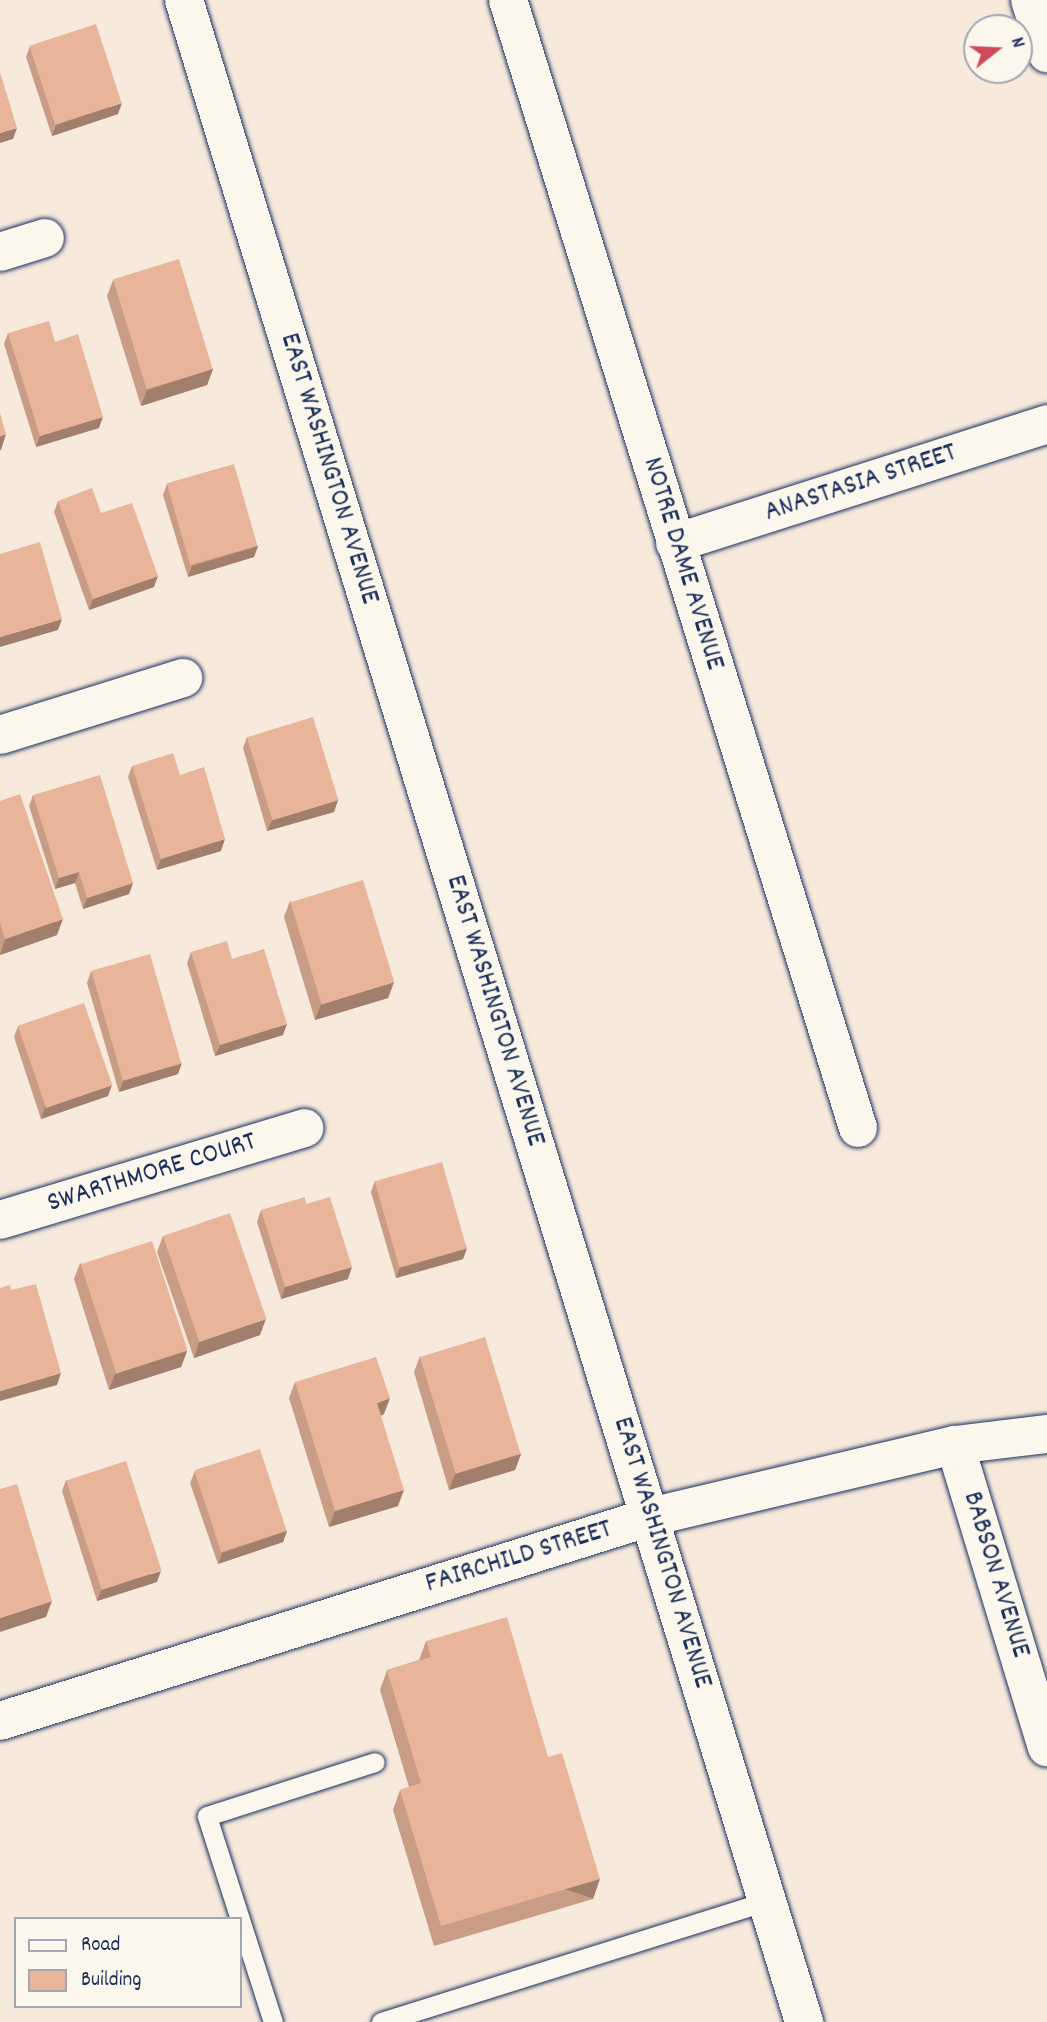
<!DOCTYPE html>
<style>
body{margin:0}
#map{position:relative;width:1047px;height:2022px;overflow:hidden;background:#f7eadc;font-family:Dekko,sans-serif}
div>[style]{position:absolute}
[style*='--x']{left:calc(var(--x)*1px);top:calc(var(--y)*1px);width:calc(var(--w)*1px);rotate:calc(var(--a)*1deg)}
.roads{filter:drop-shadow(0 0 2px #1b2f5e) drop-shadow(0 0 2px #1b2f5e)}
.service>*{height:19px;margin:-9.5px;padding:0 9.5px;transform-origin:9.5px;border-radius:9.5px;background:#fbf7ec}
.minor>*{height:38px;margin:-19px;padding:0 19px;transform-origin:19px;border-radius:19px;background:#fbf7ec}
.secondary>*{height:38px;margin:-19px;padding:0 19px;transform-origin:19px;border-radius:19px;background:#fbf7ec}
.wall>*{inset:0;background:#c89c85}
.shaded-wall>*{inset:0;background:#a27f6c;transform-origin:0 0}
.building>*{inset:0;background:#e8b59b;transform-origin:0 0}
span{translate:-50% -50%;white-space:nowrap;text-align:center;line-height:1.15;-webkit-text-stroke:5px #fbf7ec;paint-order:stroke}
.street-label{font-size:28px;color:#1b2f5e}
.legend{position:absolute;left:14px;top:1917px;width:228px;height:91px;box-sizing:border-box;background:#fbf7ec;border:2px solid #a1a7b3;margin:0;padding:9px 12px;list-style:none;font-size:21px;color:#1b2f5e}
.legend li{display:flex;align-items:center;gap:14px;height:35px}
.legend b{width:35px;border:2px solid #a1a7b3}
.north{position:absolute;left:963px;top:14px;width:70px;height:70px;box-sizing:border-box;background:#fbf7ec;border:2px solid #a1a7b3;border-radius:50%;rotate:72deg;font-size:19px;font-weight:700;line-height:28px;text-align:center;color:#1b2f5e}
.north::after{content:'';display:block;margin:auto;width:24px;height:32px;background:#d1495b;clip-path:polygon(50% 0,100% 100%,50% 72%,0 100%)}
</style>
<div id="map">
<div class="roads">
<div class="service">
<i style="--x:273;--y:2022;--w:216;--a:-107.8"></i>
<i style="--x:207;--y:1816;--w:176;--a:-17.8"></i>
<i style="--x:381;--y:2022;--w:405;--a:-17.4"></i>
</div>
<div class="minor">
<i style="--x:508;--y:0;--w:1181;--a:72.76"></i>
<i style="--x:1030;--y:0;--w:56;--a:72.2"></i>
<i style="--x:0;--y:252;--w:47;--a:-17.3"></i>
<i style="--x:675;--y:543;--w:391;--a:-17.7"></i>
<i style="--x:0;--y:735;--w:192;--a:-17.3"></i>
<i style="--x:0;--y:1220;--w:318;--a:-16.8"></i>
<i style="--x:955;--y:1445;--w:316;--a:73.1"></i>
<i style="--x:0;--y:1721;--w:681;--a:-17.42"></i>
<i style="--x:650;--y:1517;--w:313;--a:-13.3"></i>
<i style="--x:955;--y:1445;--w:93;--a:-6.8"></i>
</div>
<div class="secondary">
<i style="--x:184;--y:0;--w:2115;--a:72.95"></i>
</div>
</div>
<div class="wall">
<i style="clip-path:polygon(30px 46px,118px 114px,52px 136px,26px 57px)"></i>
<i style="clip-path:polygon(113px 280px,213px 369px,207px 385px,141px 406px,107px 296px)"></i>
<i style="clip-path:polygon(8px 333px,55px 342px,99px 428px,36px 447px,4px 344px)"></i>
<i style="clip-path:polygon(167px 484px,258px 546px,254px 557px,188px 577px,163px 495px)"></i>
<i style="clip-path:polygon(58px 501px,101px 513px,154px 587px,89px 610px,54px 512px)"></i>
<i style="clip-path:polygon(247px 737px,338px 800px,334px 812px,267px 831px,243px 748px)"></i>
<i style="clip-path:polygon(132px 766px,180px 775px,221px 851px,157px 870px,128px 777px)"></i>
<i style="clip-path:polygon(33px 795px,133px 883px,129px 894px,83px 909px,75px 883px,55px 889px,29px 806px)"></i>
<i style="clip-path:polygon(0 801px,57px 935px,0 955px)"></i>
<i style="clip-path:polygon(290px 901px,394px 982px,388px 998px,315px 1020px,284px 917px)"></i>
<i style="clip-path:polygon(191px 952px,283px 1035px,215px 1056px,187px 963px)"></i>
<i style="clip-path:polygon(91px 971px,178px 1074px,119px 1092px,87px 983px)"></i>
<i style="clip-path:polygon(18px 1026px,108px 1096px,41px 1119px,14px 1037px)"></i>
<i style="clip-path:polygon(375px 1181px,467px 1248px,463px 1259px,396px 1278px,371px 1192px)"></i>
<i style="clip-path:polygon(306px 1204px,348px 1279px,281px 1299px,257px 1222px,261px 1210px)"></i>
<i style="clip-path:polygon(163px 1236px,260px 1335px,194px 1358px,157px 1252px)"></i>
<i style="clip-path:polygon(80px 1263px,187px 1351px,181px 1367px,109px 1390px,74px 1279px)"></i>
<i style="clip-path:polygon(420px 1356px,521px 1454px,515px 1470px,449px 1490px,414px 1372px)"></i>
<i style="clip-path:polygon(295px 1382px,384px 1414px,381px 1416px,398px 1506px,329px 1527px,289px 1398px)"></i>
<i style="clip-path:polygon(195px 1471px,287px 1531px,283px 1542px,218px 1564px,190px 1483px)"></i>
<i style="clip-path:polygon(66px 1480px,157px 1582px,97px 1601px,62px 1491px)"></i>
<i style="clip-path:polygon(426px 1641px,548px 1757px,593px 1899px,434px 1946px,393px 1810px,400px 1790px,409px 1787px,380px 1690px,387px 1670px,419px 1660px)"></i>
</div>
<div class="shaded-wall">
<i style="clip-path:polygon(122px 103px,118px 114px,52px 136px,56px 125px)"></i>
<i style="clip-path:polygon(17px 128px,13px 139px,0 143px,0 133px)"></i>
<i style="clip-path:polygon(213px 369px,207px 385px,141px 406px,147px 390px)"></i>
<i style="clip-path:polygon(103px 417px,99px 428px,36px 447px,40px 436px)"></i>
<i style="clip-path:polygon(6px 434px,1px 450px,0 450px,0 436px)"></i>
<i style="clip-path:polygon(258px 546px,254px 557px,188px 577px,192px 566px)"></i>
<i style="clip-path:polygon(158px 576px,154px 587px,89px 610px,93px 599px)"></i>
<i style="clip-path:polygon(62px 619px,58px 630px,0 647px,0 637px)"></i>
<i style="clip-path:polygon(338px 800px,334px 812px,267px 831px,272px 820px)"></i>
<i style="clip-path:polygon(225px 839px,221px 851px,157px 870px,161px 859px)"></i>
<i style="clip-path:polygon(79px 872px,75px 883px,55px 889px,59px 878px)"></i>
<i style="clip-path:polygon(133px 883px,129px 894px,83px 909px,87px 898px)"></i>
<i style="clip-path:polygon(63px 919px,57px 935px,0 955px,5px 939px)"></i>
<i style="clip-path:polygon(394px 982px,388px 998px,315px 1020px,321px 1004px)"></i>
<i style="clip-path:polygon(287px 1024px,283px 1035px,215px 1056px,220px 1045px)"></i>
<i style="clip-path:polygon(182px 1063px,178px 1074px,119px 1092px,123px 1081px)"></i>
<i style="clip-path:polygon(112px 1085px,108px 1096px,41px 1119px,45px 1107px)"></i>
<i style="clip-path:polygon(467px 1248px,463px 1259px,396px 1278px,400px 1267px)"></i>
<i style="clip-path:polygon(352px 1267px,348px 1279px,281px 1299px,285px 1287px)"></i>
<i style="clip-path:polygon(266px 1319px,260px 1335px,194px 1358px,199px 1342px)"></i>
<i style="clip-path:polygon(187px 1351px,181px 1367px,109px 1390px,115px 1374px)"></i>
<i style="clip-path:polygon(61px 1373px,57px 1385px,0 1401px,0 1391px)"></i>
<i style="clip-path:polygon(390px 1398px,384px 1414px,371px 1419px,377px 1403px)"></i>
<i style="clip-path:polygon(521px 1454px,515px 1470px,449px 1490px,455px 1474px)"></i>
<i style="clip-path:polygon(404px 1490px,398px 1506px,329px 1527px,335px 1511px)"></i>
<i style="clip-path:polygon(287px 1531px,283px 1542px,218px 1564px,222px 1553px)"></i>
<i style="clip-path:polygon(161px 1571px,157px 1582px,97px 1601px,101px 1590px)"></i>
<i style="clip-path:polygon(52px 1601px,46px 1617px,0 1632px,0 1618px)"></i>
<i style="left:600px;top:1879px;width:21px;height:166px;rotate:109deg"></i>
</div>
<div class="building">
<i style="left:96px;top:24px;width:83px;height:70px;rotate:72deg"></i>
<i style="clip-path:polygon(0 72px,17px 128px,0 133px)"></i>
<i style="left:179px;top:259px;width:115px;height:69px;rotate:73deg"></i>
<i style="clip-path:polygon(49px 321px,55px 342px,78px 334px,103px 417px,40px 436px,8px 333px)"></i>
<i style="clip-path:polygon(0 413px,6px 434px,0 436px)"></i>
<i style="left:234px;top:464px;width:85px;height:70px;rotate:74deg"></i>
<i style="clip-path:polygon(92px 488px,101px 513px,132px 503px,158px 576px,93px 599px,58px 501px)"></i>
<i style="clip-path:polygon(40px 542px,62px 619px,0 637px,0 554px)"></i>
<i style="left:313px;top:717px;width:87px;height:69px;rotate:73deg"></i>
<i style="clip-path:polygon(173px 753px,180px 775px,204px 767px,225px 839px,161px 859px,132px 766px)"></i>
<i style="clip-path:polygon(100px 775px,133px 883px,87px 898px,79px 872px,59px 878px,33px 795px)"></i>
<i style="clip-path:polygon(20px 794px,63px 919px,5px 939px,0 923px,0 801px)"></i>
<i style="left:363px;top:880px;width:107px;height:76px;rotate:73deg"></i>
<i style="clip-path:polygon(227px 941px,232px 959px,264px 949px,287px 1024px,220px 1045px,191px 952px)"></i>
<i style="left:150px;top:954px;width:114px;height:61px;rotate:74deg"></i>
<i style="left:84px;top:1003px;width:87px;height:70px;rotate:71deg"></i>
<i style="left:442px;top:1162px;width:90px;height:70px;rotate:74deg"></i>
<i style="clip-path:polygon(305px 1197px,306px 1204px,330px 1197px,352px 1267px,285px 1287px,261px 1210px)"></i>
<i style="left:230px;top:1213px;width:112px;height:71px;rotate:71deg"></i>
<i style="left:152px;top:1241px;width:115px;height:75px;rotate:72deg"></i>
<i style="clip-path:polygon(36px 1284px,61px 1373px,0 1391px,0 1288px,10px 1285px,11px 1290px)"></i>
<i style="left:485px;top:1337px;width:122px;height:68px;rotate:73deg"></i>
<i style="clip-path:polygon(376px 1357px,390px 1398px,377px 1403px,404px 1490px,335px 1511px,295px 1382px)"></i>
<i style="left:260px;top:1449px;width:86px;height:69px;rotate:72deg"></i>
<i style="left:126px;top:1461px;width:115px;height:63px;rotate:72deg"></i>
<i style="clip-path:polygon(17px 1484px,52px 1601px,0 1618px,0 1489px)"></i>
<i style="clip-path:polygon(507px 1617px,548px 1757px,562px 1753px,600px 1879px,441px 1926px,400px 1790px,421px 1783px,387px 1670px,431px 1657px,426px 1641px)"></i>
</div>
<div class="street-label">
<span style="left:328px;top:469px;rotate:73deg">EAST WASHINGTON AVENUE</span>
<span style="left:861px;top:484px;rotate:-18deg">ANASTASIA STREET</span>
<span style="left:682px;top:564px;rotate:73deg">NOTRE DAME AVENUE</span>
<span style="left:494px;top:1011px;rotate:73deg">EAST WASHINGTON AVENUE</span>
<span style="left:152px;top:1174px;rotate:-17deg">SWARTHMORE COURT</span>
<span style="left:661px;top:1553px;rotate:73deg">EAST WASHINGTON AVENUE</span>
<span style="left:519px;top:1558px;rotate:-17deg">FAIRCHILD STREET</span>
<span style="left:995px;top:1575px;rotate:73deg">BABSON AVENUE</span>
</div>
<ul class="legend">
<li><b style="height:9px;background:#fbf7ec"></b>Road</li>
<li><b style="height:19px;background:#e8b59b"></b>Building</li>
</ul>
<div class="north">N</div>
</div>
